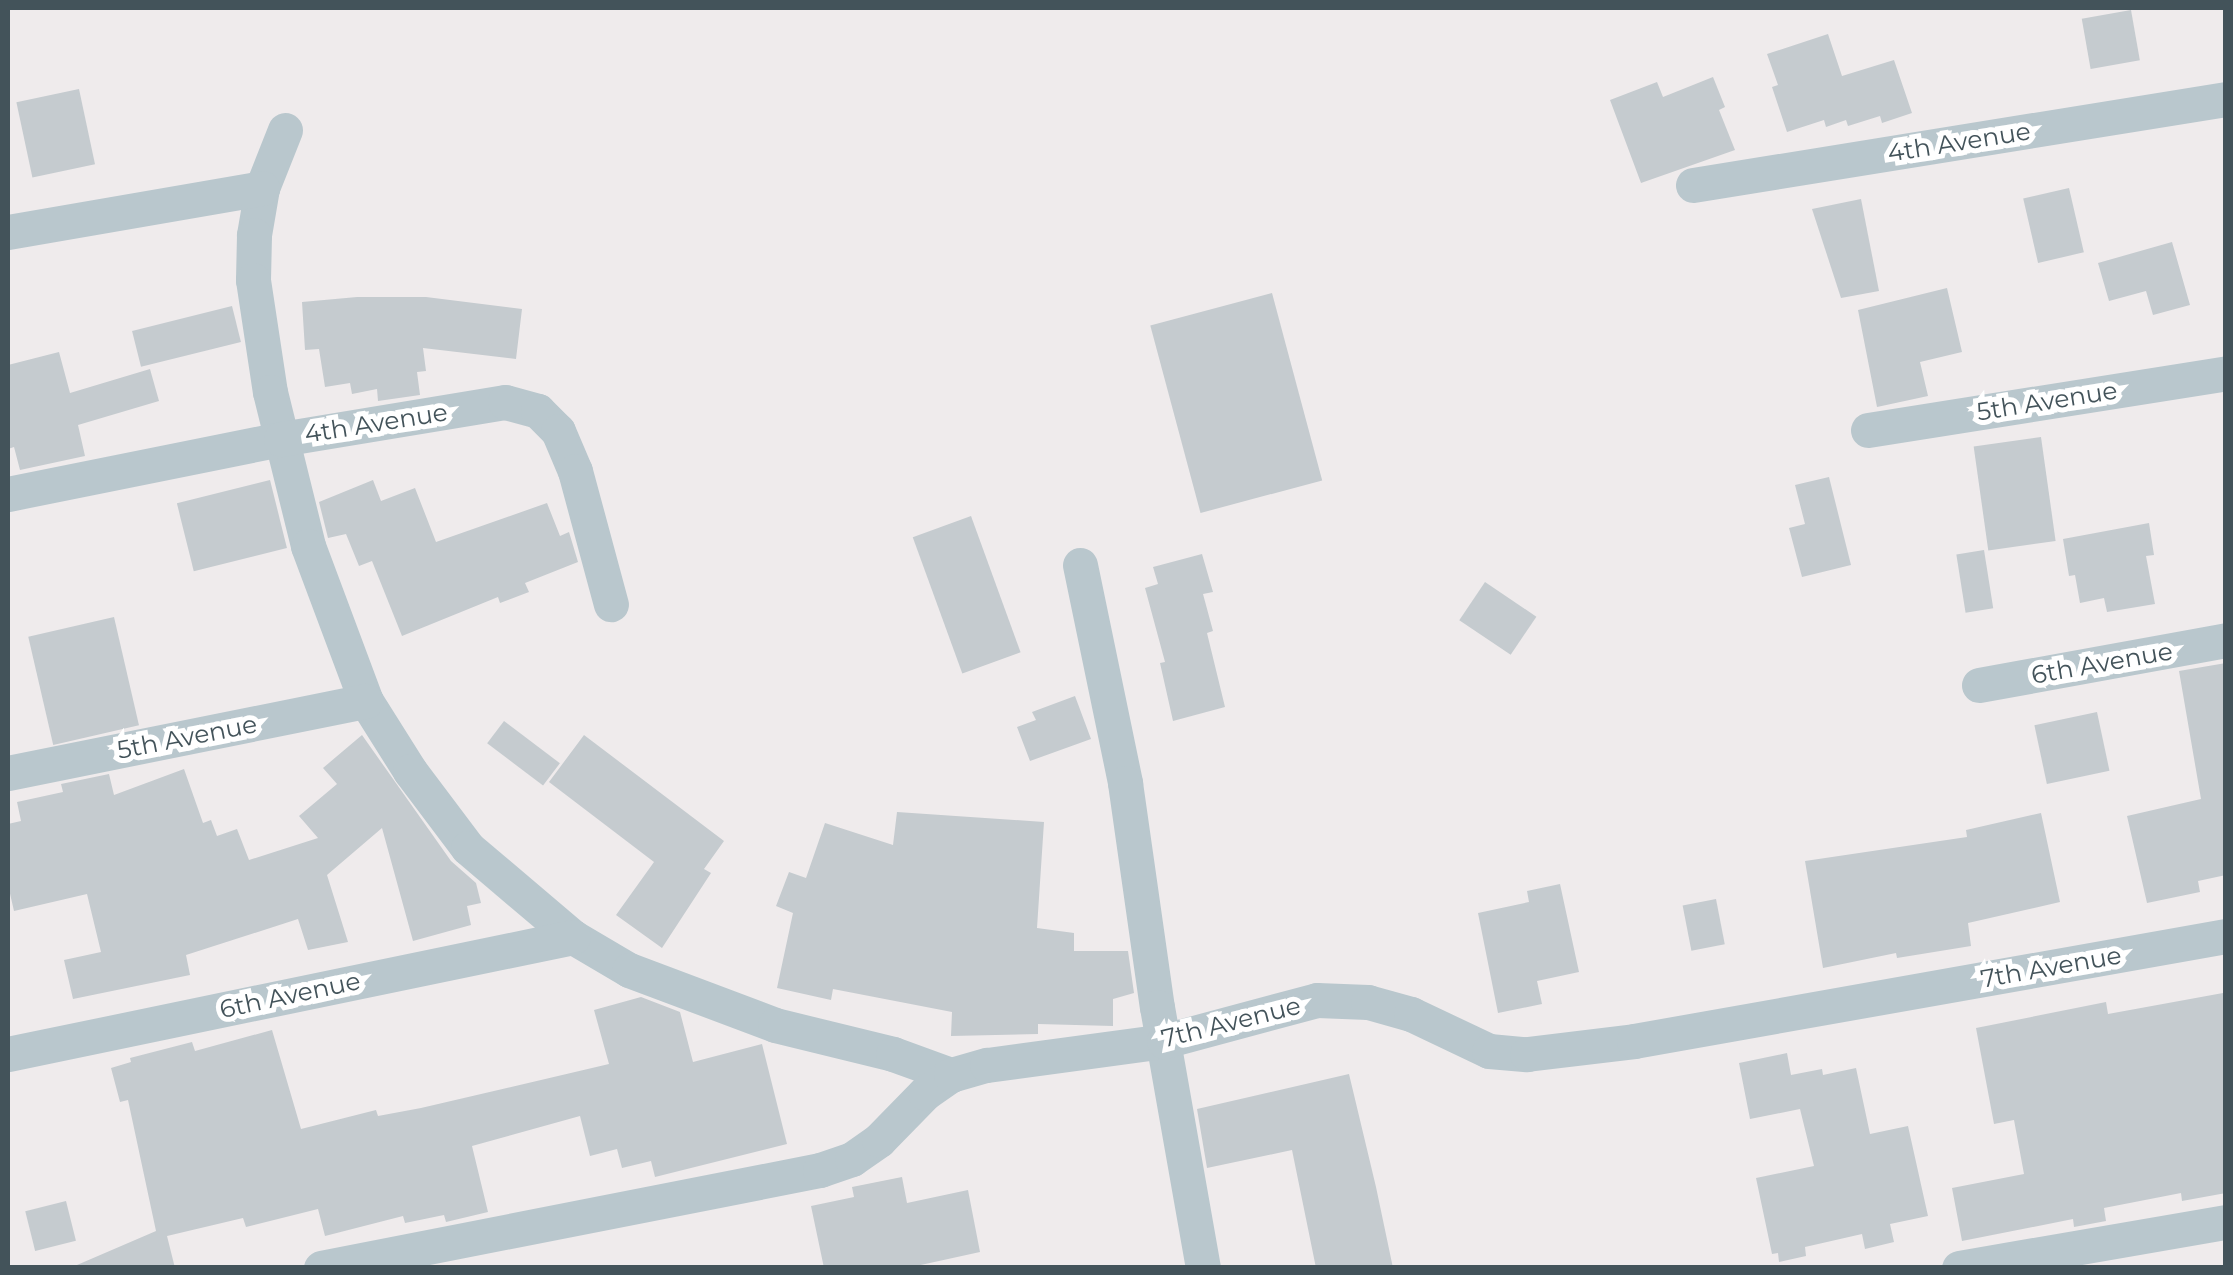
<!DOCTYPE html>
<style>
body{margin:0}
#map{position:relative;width:2233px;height:1275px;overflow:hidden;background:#efebec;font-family:Montserrat,sans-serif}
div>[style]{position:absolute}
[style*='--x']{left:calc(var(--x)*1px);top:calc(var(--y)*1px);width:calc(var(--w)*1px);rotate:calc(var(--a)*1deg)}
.building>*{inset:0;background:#c5cbcf;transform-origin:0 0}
.minor>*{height:35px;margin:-17.5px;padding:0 17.5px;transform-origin:17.5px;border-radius:17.5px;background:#b9c7cd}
span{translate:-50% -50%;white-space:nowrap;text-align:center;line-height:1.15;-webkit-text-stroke:10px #fff;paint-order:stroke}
.street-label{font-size:25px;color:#43535a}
.frame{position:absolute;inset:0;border:10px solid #43535a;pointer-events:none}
</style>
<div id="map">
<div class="building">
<i style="left:2131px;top:10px;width:51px;height:50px;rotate:80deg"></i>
<i style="clip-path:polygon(1828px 34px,1842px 76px,1894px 60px,1912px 113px,1882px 123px,1880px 116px,1848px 126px,1846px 120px,1826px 127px,1824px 120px,1787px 132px,1772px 87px,1778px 85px,1767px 54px)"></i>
<i style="clip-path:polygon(1713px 77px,1725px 107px,1719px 110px,1735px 150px,1641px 183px,1610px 100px,1657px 82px,1663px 97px)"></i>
<i style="left:79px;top:89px;width:77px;height:64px;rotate:78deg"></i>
<i style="left:2069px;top:188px;width:66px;height:47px;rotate:77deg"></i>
<i style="clip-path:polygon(1861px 199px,1879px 291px,1841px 298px,1812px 209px)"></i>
<i style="clip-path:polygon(2172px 242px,2190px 305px,2153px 315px,2146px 291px,2109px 301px,2098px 263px)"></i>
<i style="clip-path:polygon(1947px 288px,1962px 352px,1920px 362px,1928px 396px,1877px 407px,1858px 310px)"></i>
<i style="left:1272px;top:293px;width:194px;height:126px;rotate:75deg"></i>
<i style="clip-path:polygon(357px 297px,426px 297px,522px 309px,516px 359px,423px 348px,426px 371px,417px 372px,420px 395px,378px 401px,377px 389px,352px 394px,350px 383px,325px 387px,319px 349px,305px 350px,302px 302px)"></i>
<i style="left:232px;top:306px;width:37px;height:103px;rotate:76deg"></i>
<i style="clip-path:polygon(59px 352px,70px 393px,150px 369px,159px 401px,78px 425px,85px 456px,20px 470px,14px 447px,8px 449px,8px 365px)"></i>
<i style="left:2041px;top:437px;width:105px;height:68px;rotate:82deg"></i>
<i style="clip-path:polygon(1829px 477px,1851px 565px,1802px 577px,1789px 528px,1805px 524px,1795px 485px)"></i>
<i style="left:270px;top:480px;width:70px;height:96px;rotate:76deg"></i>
<i style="clip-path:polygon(373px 480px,381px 501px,415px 488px,436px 542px,547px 503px,560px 536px,569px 532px,578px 562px,525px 583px,529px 592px,500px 603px,498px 597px,402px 636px,372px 561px,359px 566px,346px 534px,328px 538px,319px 502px)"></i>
<i style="left:971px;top:516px;width:145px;height:62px;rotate:70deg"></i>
<i style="clip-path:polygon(2149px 523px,2154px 555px,2146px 556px,2155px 604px,2107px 612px,2104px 598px,2080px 603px,2075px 575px,2069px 576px,2063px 539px)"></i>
<i style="left:1984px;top:550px;width:59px;height:28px;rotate:81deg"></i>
<i style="clip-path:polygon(1202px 554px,1213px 592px,1203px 594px,1213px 631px,1207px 633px,1225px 707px,1173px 721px,1160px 663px,1165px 662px,1145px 588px,1158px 584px,1153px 567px)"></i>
<i style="left:1485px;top:582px;width:62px;height:46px;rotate:34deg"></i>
<i style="left:114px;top:617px;width:111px;height:88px;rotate:77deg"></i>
<i style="clip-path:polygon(2226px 663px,2226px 875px,2198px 881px,2200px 892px,2147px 903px,2127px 816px,2201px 799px,2179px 671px)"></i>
<i style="clip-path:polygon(1075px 696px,1091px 739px,1030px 761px,1017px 727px,1036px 720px,1032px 712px)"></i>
<i style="left:2097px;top:712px;width:60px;height:64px;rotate:78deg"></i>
<i style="left:504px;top:721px;width:70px;height:28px;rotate:37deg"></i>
<i style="clip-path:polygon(362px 735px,451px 861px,476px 883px,481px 903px,467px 906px,471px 925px,413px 941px,382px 828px,327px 875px,348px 942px,308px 950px,298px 919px,186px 955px,190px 975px,73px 999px,64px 960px,101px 952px,87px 894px,14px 911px,8px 885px,8px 824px,21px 821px,17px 802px,63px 792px,61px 784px,109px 774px,114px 795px,184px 769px,203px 823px,211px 820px,217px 836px,237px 829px,249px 860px,318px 838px,299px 816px,337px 784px,323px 768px)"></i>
<i style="clip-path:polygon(584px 735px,724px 841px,704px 869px,711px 873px,662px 948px,616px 915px,654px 862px,549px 782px)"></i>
<i style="clip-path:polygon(897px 812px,1044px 822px,1037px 928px,1074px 933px,1074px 951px,1128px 951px,1134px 993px,1113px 999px,1113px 1026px,1038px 1024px,1038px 1034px,951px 1036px,952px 1012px,833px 989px,831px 1000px,777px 988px,793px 913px,776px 906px,789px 872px,806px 878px,825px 823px,893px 845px)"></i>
<i style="clip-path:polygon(2041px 813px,2060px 902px,1968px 923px,1971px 946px,1897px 958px,1896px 953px,1823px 968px,1805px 861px,1967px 837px,1966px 830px)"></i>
<i style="clip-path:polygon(1560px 884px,1579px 972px,1537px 981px,1542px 1004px,1498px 1013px,1478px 913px,1529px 902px,1527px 891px)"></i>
<i style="left:1716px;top:899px;width:46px;height:34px;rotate:79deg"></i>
<i style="clip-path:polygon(2223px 993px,2226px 1193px,2182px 1201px,2181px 1193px,2104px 1208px,2106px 1221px,2074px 1227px,2073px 1219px,1962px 1241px,1952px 1188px,2024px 1174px,2014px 1120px,1994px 1124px,1976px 1028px,2106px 1002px,2108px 1014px)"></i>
<i style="clip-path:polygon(641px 997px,680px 1012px,693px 1062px,762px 1044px,787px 1144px,655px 1177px,651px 1161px,622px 1168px,617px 1149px,590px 1156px,580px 1116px,472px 1146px,488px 1212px,446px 1222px,444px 1215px,405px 1223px,403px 1216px,325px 1236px,318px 1209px,246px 1227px,243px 1218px,167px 1236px,175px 1268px,70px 1268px,156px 1231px,128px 1100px,120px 1102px,111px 1068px,131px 1062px,130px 1058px,192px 1042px,195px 1051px,272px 1030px,301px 1129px,376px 1110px,378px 1116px,421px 1108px,609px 1064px,594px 1010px)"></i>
<i style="clip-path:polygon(1787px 1053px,1791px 1075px,1822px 1069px,1823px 1075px,1856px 1068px,1870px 1134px,1908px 1126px,1928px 1216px,1890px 1224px,1894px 1242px,1865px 1249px,1862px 1234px,1805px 1247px,1806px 1256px,1779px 1262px,1778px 1253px,1772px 1254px,1756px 1178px,1814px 1166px,1800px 1109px,1750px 1119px,1739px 1063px)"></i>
<i style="clip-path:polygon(1349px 1074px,1376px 1187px,1393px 1268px,1316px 1268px,1292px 1150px,1207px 1168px,1197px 1109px)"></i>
<i style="clip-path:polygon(902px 1177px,907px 1203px,968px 1190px,980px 1252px,907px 1268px,824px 1268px,811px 1206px,854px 1197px,852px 1187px)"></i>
<i style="left:66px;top:1201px;width:41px;height:42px;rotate:76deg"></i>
</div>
<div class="minor">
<i style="--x:285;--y:130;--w:62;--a:111.6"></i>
<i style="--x:262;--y:188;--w:48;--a:99.7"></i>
<i style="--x:254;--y:235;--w:45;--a:91.3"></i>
<i style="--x:253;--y:280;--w:113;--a:81.4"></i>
<i style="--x:270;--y:392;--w:159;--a:76.1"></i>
<i style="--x:308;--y:546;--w:165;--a:69.5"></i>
<i style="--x:366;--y:701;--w:83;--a:57.8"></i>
<i style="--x:410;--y:771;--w:96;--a:53"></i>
<i style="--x:468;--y:848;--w:138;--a:40.3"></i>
<i style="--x:573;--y:937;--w:65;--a:30.5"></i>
<i style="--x:629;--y:970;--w:156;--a:20.6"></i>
<i style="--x:775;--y:1025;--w:122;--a:13.8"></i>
<i style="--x:893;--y:1054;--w:62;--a:19.9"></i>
<i style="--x:1693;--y:185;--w:540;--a:-9.17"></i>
<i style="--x:8;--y:232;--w:258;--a:-9.8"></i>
<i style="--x:1868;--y:430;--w:363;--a:-9"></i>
<i style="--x:8;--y:494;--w:278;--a:-11.4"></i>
<i style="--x:281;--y:439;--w:227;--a:-9.4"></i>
<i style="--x:505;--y:402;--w:34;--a:15"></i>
<i style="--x:538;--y:411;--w:28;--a:45"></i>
<i style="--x:558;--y:431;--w:43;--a:67"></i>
<i style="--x:575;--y:471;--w:138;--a:74.9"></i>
<i style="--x:1080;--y:565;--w:223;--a:78.3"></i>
<i style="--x:1125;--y:783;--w:226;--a:81.9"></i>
<i style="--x:1157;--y:1007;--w:265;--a:80"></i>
<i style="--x:1979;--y:685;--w:251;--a:-10.3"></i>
<i style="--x:8;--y:773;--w:365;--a:-11.4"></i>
<i style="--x:8;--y:1054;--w:577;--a:-11.7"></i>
<i style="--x:321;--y:1268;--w:509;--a:-11.11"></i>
<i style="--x:820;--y:1170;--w:34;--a:-19"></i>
<i style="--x:852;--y:1159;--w:33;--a:-35"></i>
<i style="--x:879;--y:1140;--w:66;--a:-45.6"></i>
<i style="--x:925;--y:1093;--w:32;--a:-35"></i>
<i style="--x:951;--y:1075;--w:37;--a:-16"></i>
<i style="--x:987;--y:1065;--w:179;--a:-7.7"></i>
<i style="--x:1164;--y:1041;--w:158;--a:-15"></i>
<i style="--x:1317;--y:1000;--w:51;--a:2.2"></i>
<i style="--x:1368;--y:1002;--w:45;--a:15.6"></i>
<i style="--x:1411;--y:1014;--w:86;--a:25.4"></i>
<i style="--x:1489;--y:1051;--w:38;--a:5"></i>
<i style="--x:1527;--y:1054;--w:108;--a:-6.9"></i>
<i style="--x:1634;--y:1041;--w:601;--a:-10.06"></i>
<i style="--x:1959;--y:1268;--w:271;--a:-9.8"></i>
</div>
<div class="street-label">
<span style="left:1959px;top:142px;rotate:-9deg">4th Avenue</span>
<span style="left:2047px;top:401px;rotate:-9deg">5th Avenue</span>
<span style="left:376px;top:423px;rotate:-9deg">4th Avenue</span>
<span style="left:2102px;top:663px;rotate:-10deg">6th Avenue</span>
<span style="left:187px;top:737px;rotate:-11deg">5th Avenue</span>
<span style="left:2051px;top:967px;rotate:-10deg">7th Avenue</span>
<span style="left:290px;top:995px;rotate:-12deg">6th Avenue</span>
<span style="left:1231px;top:1022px;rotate:-14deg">7th Avenue</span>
</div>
<div class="frame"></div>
</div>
